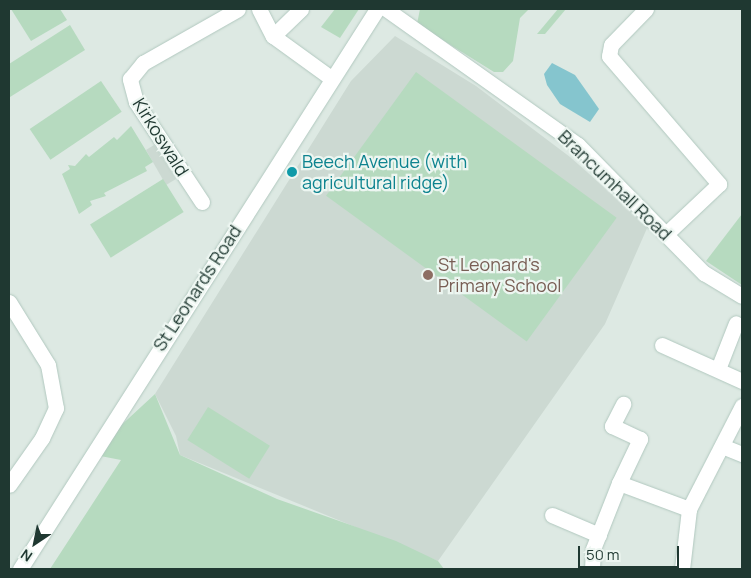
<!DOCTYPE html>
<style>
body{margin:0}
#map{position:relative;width:751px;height:578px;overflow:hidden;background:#dde9e3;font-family:Manrope,sans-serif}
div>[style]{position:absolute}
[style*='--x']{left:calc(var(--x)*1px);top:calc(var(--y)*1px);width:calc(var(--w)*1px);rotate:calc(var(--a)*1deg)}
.built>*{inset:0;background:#ccd9d2}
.green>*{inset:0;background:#b6dabf;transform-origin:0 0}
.water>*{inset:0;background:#85c5ce}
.roads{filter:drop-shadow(0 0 1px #b1c8bf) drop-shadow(0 0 1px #b1c8bf)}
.street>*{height:15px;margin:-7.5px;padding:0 7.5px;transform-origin:7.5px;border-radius:7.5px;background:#fff}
.secondary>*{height:15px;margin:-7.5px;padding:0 7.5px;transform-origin:7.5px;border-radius:7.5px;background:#fff}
.dots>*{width:14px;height:14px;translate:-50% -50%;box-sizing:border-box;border:2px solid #edf6f1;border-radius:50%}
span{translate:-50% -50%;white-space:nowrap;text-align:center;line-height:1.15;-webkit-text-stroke:4.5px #edf6f1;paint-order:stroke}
.street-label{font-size:18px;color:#1f3831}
.culture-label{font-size:18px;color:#0d838f}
.left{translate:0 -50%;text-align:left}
.education-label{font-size:18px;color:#785e54}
.frame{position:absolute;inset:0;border:10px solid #1f3831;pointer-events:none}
.north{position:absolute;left:10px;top:518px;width:50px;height:50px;-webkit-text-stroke:4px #edf6f1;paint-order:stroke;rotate:214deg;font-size:14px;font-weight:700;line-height:20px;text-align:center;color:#1f3831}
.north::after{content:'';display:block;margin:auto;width:18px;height:22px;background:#1f3831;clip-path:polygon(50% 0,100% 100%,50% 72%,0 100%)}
.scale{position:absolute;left:578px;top:546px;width:101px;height:22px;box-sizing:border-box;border:2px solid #1f3831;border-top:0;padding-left:6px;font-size:15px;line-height:18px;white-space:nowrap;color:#1f3831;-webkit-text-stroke:4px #edf6f1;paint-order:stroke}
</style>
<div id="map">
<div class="built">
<i style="clip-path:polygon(395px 36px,476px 86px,570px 157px,648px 226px,605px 324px,438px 561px,180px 455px,176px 436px,155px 394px,351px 81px)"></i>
<i style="clip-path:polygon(154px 145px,176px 179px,166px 185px,146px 150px)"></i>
</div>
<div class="green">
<i style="clip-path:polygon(11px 9px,60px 9px,67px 20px,31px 41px)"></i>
<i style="clip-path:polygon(335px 9px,359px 9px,340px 38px,321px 27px)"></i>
<i style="clip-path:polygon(420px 9px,529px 9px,520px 18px,513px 61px,503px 72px,494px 72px,417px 24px)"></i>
<i style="clip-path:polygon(558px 9px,566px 9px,545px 34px,537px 34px)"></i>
<i style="clip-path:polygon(70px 25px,85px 50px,10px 97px,9px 64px)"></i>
<i style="left:416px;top:72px;width:248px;height:153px;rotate:36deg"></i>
<i style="left:101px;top:81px;width:37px;height:86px;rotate:56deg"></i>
<i style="clip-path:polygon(131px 126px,153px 162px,145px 167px,147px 171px,104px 193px,106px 196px,90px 201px,92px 205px,79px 214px,62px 174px,70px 169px,68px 165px,75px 166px,86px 154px,89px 157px,114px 137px,117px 140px)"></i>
<i style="left:163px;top:179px;width:39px;height:86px;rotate:58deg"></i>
<i style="clip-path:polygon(742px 214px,742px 285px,706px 261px)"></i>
<i style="clip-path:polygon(155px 394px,180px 455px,277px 499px,396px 541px,438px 561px,444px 569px,50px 569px,121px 460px,90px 454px)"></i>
<i style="left:208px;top:407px;width:73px;height:39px;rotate:32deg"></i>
</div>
<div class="water">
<i style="clip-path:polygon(552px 63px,575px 75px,592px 99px,599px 109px,590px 122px,560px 104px,547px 85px,544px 74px)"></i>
</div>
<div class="roads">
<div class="street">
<i style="--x:259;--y:9;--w:30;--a:63"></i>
<i style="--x:301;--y:9;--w:39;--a:136"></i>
<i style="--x:273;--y:36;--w:72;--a:35.9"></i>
<i style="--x:386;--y:9;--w:235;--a:35.3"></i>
<i style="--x:578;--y:145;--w:180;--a:45.5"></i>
<i style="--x:704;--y:273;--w:44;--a:31.2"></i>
<i style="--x:646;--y:9;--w:50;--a:134.2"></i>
<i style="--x:611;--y:45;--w:11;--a:100"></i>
<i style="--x:609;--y:56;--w:169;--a:49.3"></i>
<i style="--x:719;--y:184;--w:71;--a:136.7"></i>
<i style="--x:202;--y:202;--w:120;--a:-123.4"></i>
<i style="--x:136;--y:102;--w:24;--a:-105"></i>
<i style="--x:130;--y:79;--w:21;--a:-51"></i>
<i style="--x:143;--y:63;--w:109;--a:-29.6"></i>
<i style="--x:9;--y:302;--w:74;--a:58.2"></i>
<i style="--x:48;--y:365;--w:44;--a:79.5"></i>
<i style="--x:56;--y:408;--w:33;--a:115"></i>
<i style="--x:42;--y:438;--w:57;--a:125.1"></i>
<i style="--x:662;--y:345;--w:88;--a:24.2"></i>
<i style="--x:718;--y:369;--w:49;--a:-68.6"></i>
<i style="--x:722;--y:446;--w:22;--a:22"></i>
<i style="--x:619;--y:483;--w:49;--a:-64.5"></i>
<i style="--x:640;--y:439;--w:31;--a:-155"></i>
<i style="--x:612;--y:426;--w:25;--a:-63"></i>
<i style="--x:552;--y:515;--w:51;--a:23.1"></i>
<i style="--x:592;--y:569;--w:20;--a:-87"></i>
<i style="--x:593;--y:549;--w:71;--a:-68.5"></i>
<i style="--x:619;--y:483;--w:75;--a:20.4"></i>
<i style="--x:682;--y:569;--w:60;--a:-83.3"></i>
<i style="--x:689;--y:509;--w:116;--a:-62.8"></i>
</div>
<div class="secondary">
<i style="--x:20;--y:569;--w:664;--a:-57.48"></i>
</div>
</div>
<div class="dots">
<i style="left:292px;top:172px;background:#0f9aa8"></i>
<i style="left:428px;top:275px;background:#8d6e63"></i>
</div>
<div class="street-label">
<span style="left:161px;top:137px;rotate:58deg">Kirkoswald</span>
<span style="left:615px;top:185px;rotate:44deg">Brancumhall Road</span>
<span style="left:197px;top:288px;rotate:-57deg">St Leonards Road</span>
</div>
<div class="culture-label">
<span class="left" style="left:302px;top:172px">Beech Avenue (with<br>agricultural ridge)</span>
</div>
<div class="education-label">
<span class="left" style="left:438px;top:275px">St Leonard's<br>Primary School</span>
</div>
<div class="frame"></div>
<div class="north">N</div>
<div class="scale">50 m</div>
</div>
